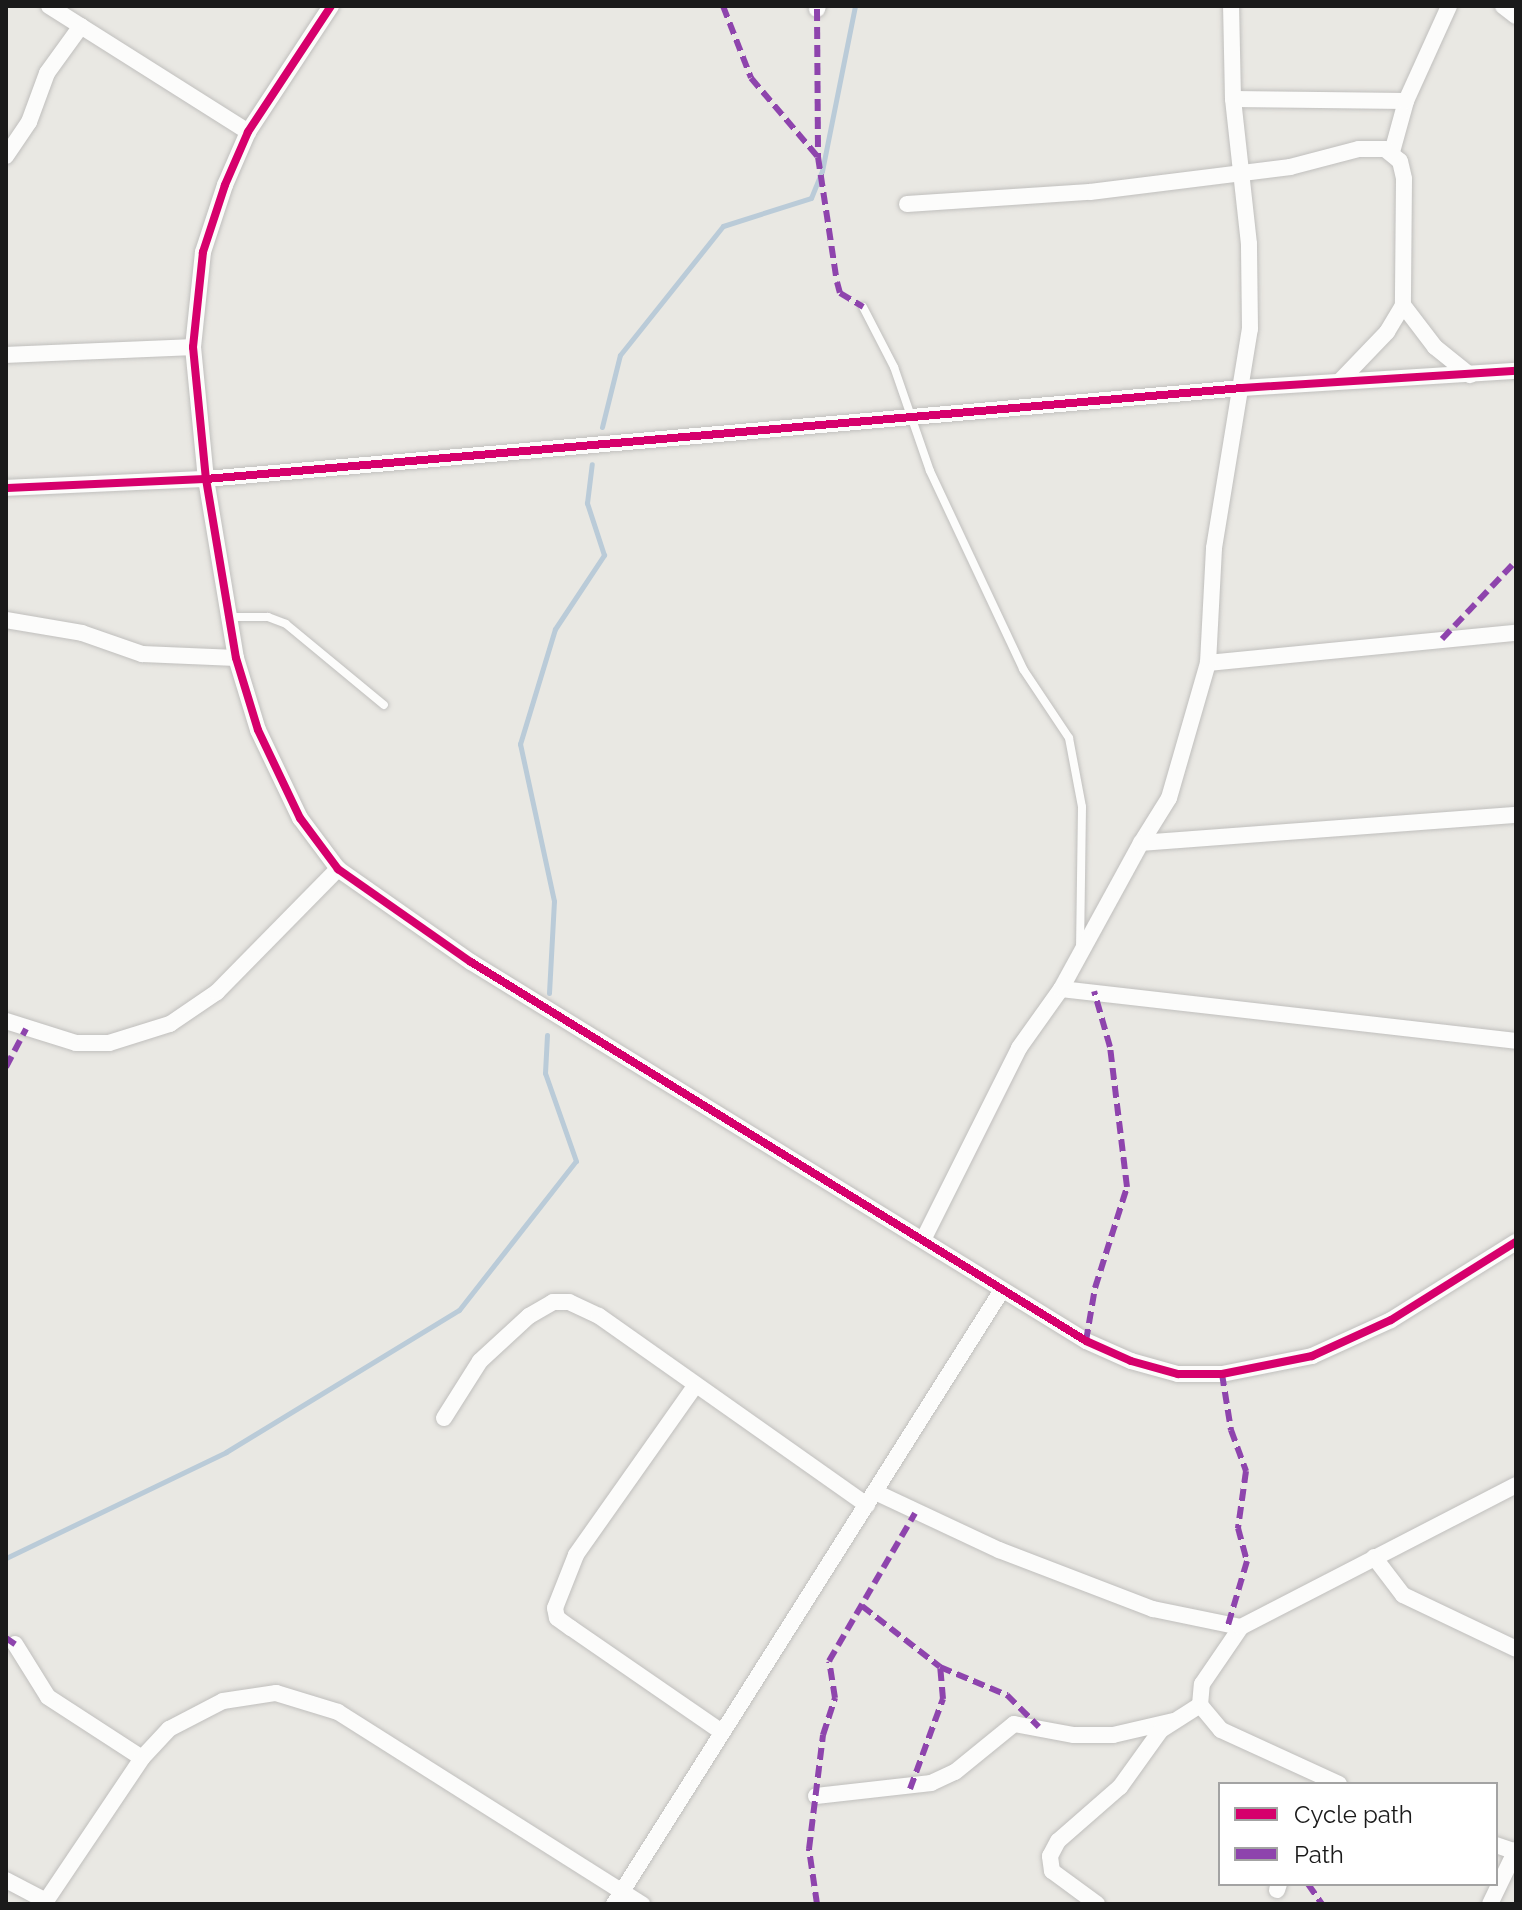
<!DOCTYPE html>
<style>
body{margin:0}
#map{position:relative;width:1522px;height:1910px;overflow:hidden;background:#e9e8e3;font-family:Raleway,sans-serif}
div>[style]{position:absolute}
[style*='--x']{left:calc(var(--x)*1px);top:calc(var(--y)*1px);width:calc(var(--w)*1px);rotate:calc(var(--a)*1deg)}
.stream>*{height:5px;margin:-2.5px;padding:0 2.5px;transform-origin:2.5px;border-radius:2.5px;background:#bacbd8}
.roads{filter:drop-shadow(0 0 2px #c0bfbd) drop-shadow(0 0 2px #c0bfbd)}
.service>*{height:8px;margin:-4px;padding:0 4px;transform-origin:4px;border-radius:4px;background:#fcfcfb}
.minor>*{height:16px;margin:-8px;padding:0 8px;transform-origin:8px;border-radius:8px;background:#fcfcfb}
.quiet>*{height:6px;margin-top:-3px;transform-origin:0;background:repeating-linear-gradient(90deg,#8e44ad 0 12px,transparent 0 18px)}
.cycleway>*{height:8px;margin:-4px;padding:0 4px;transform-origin:4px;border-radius:4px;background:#d6006c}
span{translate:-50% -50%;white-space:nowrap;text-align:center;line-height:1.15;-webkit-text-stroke:8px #fff;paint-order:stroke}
.frame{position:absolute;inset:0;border:8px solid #1a1a1a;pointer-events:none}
.legend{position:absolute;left:1218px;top:1782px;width:280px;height:104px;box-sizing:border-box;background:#fff;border:2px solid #a3a3a3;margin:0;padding:10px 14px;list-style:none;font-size:24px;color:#1a1a1a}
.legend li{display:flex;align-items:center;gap:16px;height:40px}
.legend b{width:40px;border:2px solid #a3a3a3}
</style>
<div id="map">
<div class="stream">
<i style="--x:602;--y:427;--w:74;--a:-76"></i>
<i style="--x:620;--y:355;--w:165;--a:-51.4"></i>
<i style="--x:723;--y:226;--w:92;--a:-17.7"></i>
<i style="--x:811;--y:198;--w:29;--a:-68"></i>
<i style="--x:822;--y:171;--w:168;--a:-78.7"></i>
<i style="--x:549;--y:993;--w:92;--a:-86.9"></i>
<i style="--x:554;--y:901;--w:161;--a:-102.2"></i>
<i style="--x:520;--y:744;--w:120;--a:-73.1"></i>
<i style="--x:555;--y:629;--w:89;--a:-56.5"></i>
<i style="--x:604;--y:555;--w:55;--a:-108.1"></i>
<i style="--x:587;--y:503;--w:39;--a:-83"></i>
<i style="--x:6;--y:1558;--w:244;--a:-25.7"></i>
<i style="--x:226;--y:1452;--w:273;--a:-31.4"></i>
<i style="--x:459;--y:1310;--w:189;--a:-51.9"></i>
<i style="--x:576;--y:1161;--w:93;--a:-109.4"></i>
<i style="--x:545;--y:1073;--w:38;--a:-87"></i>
</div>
<div class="roads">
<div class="service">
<i style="--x:863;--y:307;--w:68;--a:62.7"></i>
<i style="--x:894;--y:367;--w:110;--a:70.9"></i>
<i style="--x:930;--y:471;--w:219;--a:64.8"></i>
<i style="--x:1023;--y:669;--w:83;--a:56.3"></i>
<i style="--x:1069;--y:738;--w:70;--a:79.3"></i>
<i style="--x:1082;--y:807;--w:138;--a:90.8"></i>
<i style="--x:229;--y:617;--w:39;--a:0"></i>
<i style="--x:268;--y:617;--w:19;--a:21"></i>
<i style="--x:286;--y:624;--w:127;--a:39.6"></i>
</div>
<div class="minor">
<i style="--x:49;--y:6;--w:236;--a:32.3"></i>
<i style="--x:331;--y:6;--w:151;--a:123.4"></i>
<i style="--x:248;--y:132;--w:58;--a:113.5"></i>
<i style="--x:225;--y:185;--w:71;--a:108.2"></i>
<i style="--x:203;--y:252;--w:96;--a:96"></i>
<i style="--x:193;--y:347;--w:133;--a:84.4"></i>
<i style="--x:206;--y:479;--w:181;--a:80.5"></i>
<i style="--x:236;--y:658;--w:75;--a:73"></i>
<i style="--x:258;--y:730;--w:98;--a:64.5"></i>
<i style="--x:300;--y:818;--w:64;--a:53.3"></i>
<i style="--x:338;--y:869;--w:162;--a:35"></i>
<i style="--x:471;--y:962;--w:722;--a:31.64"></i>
<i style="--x:1086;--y:1341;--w:49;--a:24"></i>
<i style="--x:1131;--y:1361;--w:49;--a:15.5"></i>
<i style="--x:1178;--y:1374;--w:44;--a:0"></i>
<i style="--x:1222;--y:1374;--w:92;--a:-11.3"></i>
<i style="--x:1312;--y:1356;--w:87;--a:-24.5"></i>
<i style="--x:1391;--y:1320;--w:147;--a:-32"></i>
<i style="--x:1503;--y:6;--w:16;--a:38"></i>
<i style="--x:817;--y:9;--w:3;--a:-72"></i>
<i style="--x:1233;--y:99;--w:173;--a:0.7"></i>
<i style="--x:1392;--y:152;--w:53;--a:-74.6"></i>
<i style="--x:1406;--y:101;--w:104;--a:-65.6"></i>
<i style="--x:6;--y:156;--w:41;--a:-55.9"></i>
<i style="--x:29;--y:122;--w:52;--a:-69.8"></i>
<i style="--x:47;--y:73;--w:58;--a:-54.1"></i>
<i style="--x:907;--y:204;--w:183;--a:-3.8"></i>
<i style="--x:1090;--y:192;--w:202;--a:-7.1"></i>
<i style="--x:1290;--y:167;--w:71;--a:-14.6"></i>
<i style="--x:1359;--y:149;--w:26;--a:0"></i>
<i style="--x:1385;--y:149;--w:19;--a:39"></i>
<i style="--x:1400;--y:161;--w:18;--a:77"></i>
<i style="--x:1404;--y:179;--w:126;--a:90.5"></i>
<i style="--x:1403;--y:305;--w:53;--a:52.7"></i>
<i style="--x:1435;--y:347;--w:45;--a:38.7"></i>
<i style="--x:6;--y:355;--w:187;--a:-2.4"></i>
<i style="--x:1340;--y:381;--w:68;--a:-46.2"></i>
<i style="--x:1387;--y:332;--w:31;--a:-59"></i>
<i style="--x:6;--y:488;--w:200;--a:-2.6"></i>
<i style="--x:206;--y:479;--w:1040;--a:-5.02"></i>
<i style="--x:1242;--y:388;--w:275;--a:-3.6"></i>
<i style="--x:6;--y:620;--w:77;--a:9.7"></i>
<i style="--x:82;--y:633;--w:64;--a:19.3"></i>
<i style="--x:142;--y:654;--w:94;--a:2.4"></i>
<i style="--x:1208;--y:663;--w:309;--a:-5.6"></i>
<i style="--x:1141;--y:843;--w:53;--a:-58.1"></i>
<i style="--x:1169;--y:798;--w:141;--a:-73.9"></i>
<i style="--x:1208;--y:663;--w:115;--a:-87"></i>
<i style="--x:1214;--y:548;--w:222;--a:-80.7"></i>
<i style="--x:1250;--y:329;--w:85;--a:-90.7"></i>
<i style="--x:1249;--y:244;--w:146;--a:-96.3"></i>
<i style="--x:1233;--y:99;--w:93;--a:-91.2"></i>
<i style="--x:1061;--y:989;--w:458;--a:6.5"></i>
<i style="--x:6;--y:1021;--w:73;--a:17.4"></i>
<i style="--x:76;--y:1043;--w:33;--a:0"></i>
<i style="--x:109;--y:1043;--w:64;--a:-17.3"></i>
<i style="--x:170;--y:1024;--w:57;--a:-34.2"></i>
<i style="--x:217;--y:992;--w:173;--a:-45.5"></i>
<i style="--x:923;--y:1240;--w:215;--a:-63.4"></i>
<i style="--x:1019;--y:1048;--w:72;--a:-54.6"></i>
<i style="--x:1061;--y:989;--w:166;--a:-61.3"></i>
<i style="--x:1141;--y:843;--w:376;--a:-4.3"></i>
<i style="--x:695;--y:1386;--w:207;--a:125.2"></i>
<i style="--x:576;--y:1555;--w:57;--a:111.6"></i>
<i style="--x:555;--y:1608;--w:10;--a:79"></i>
<i style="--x:557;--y:1618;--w:17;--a:36"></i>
<i style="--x:571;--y:1628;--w:183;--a:34.6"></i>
<i style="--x:444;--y:1418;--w:67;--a:-57.7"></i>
<i style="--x:480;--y:1361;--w:67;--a:-42.6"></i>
<i style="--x:529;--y:1316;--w:28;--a:-30"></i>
<i style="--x:553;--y:1302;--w:16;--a:0"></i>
<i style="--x:569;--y:1302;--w:33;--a:25"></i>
<i style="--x:599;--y:1316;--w:328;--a:35.2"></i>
<i style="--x:875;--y:1492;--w:137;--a:25.1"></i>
<i style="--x:999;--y:1550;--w:165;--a:21"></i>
<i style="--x:1153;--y:1609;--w:90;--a:11.6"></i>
<i style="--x:1374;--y:1557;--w:48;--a:52.7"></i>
<i style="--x:1403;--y:1595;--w:125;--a:25.5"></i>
<i style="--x:15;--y:1644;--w:62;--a:58.1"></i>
<i style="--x:48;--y:1697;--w:112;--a:33"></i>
<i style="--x:1339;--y:1784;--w:130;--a:-155.4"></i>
<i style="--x:1221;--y:1730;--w:33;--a:-130"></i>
<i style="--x:1200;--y:1705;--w:21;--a:-85"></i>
<i style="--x:1202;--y:1684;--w:69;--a:-55.6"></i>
<i style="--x:1241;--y:1627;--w:309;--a:-27.3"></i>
<i style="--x:816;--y:1796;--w:116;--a:-6.4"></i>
<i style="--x:931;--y:1783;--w:26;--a:-25"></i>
<i style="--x:955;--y:1772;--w:76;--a:-39.1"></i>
<i style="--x:1014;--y:1724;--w:61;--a:10.4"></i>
<i style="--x:1074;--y:1735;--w:39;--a:0"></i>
<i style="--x:1113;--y:1735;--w:62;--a:-13.1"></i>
<i style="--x:1496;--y:1845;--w:21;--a:19"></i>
<i style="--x:6;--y:1880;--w:45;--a:27.7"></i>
<i style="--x:1277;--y:1890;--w:6;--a:-72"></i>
<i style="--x:44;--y:1904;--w:176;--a:-56.1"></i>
<i style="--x:142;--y:1758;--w:40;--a:-47"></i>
<i style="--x:169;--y:1729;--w:61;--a:-27.4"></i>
<i style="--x:223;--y:1701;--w:54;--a:-8.6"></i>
<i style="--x:276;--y:1693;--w:65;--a:17"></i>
<i style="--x:338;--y:1712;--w:360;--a:32.3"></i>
<i style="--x:614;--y:1904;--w:726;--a:-57.71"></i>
<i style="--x:1097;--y:1904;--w:56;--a:-143.7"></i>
<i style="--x:1052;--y:1871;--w:15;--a:-98"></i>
<i style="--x:1050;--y:1856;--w:17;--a:-62"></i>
<i style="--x:1058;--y:1841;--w:82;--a:-41.1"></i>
<i style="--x:1120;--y:1787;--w:70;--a:-54.3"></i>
<i style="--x:1161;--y:1730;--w:46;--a:-32.7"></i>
<i style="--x:1490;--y:1904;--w:60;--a:-64.3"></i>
</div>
</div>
<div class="quiet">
<i style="--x:723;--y:6;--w:77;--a:68.7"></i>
<i style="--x:751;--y:78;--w:104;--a:49.7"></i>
<i style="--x:817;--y:9;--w:148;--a:89.6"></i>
<i style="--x:818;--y:157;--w:126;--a:81.4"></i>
<i style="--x:837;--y:282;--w:11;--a:75"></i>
<i style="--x:840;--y:293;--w:27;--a:31"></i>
<i style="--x:1442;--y:639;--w:108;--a:-46.5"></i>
<i style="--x:6;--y:1067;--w:43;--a:-62.2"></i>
<i style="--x:1086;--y:1341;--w:54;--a:-80.4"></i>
<i style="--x:1095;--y:1288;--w:106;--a:-72.4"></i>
<i style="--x:1127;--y:1187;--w:141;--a:-96.9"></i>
<i style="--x:1110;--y:1047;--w:58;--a:-105.9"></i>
<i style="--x:1222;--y:1374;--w:57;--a:80.9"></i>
<i style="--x:1231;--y:1430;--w:44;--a:69.9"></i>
<i style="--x:1246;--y:1471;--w:58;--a:98"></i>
<i style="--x:1238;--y:1528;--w:34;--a:75"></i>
<i style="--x:1247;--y:1561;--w:67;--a:106.5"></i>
<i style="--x:862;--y:1606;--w:99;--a:38"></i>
<i style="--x:940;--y:1667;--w:73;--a:22.7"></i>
<i style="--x:1007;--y:1695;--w:45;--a:45"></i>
<i style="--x:6;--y:1638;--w:11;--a:34"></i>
<i style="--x:910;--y:1789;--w:96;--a:-69.9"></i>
<i style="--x:943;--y:1699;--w:32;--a:-95"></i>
<i style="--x:1308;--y:1884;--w:24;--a:55"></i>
<i style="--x:817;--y:1904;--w:56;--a:-98.3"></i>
<i style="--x:809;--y:1849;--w:115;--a:-83"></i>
<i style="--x:823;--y:1735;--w:39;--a:-72"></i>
<i style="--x:835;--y:1698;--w:37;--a:-99"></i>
<i style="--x:829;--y:1661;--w:171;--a:-59.8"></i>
</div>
<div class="cycleway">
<i style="--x:331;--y:6;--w:151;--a:123.4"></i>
<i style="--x:248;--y:132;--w:58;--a:113.5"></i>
<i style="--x:225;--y:185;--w:71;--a:108.2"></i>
<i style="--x:203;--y:252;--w:96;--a:96"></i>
<i style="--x:193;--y:347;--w:133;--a:84.4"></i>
<i style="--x:206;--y:479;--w:181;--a:80.5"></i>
<i style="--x:236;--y:658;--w:75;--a:73"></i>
<i style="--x:258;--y:730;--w:98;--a:64.5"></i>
<i style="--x:300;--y:818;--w:64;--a:53.3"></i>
<i style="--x:338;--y:869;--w:162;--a:35"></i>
<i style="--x:471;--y:962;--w:722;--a:31.64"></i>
<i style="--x:1086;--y:1341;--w:49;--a:24"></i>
<i style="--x:1131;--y:1361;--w:49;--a:15.5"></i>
<i style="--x:1178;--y:1374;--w:44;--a:0"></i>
<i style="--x:1222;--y:1374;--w:92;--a:-11.3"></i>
<i style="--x:1312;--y:1356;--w:87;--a:-24.5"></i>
<i style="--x:1391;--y:1320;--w:147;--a:-32"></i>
<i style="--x:6;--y:488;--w:200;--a:-2.6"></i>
<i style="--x:206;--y:479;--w:1040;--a:-5.02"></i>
<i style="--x:1242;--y:388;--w:275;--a:-3.6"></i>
</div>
<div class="frame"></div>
<ul class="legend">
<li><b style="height:10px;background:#d6006c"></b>Cycle path</li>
<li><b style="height:10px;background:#8e44ad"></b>Path</li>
</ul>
</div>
